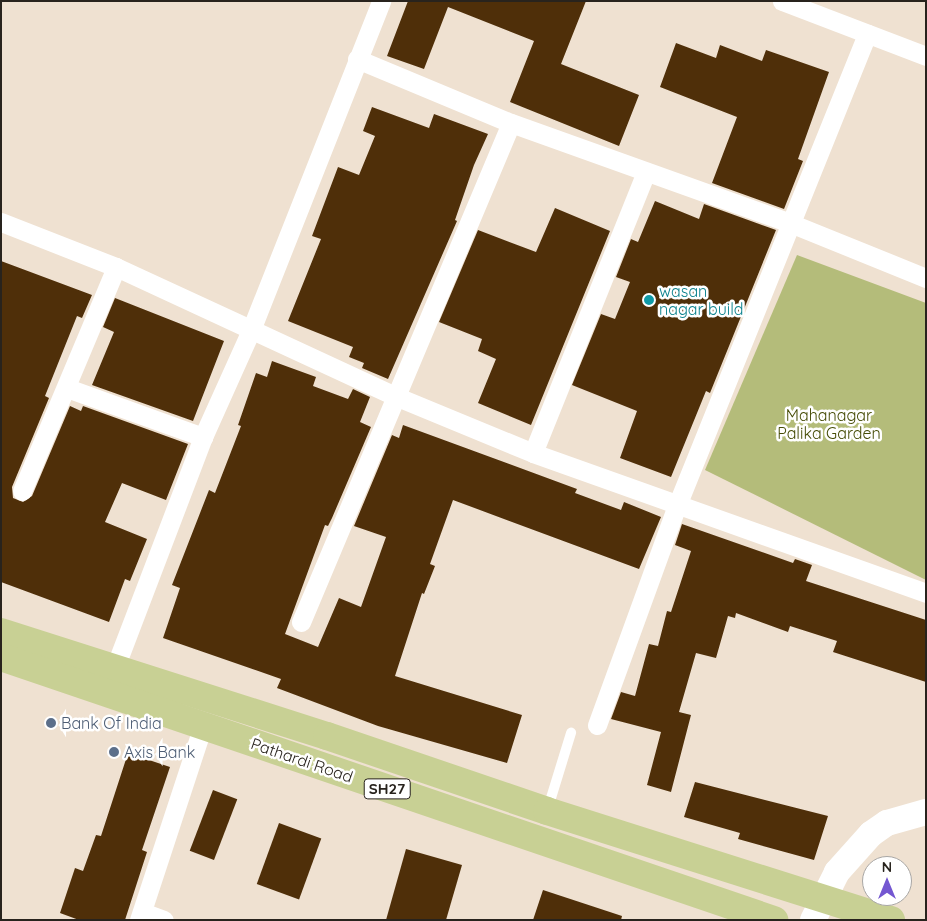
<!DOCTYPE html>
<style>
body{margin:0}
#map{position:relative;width:927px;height:921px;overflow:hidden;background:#efe1d1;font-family:Quicksand,sans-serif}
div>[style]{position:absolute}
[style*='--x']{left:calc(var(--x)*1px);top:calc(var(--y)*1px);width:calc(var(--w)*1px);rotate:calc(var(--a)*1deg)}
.green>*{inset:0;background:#b4bc7a}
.building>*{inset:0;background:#4f2f09;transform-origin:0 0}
.lane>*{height:10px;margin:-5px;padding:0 5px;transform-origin:5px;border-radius:5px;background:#fff}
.street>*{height:19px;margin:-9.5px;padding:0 9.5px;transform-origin:9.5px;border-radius:9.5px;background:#fff}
.secondary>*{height:26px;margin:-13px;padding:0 13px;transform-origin:13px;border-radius:13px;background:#fff}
.primary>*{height:28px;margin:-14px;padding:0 14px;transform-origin:14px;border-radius:14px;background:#c8d094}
.dots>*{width:14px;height:14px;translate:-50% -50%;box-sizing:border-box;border:2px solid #fff;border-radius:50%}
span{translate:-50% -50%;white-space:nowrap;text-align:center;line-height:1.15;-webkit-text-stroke:5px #fff;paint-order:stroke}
.shield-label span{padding:1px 4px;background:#fff;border:1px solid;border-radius:4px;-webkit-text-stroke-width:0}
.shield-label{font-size:15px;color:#28231d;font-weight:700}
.culture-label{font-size:16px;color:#0d838f}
.left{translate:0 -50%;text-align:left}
.park-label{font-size:16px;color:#464c06}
.service-label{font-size:16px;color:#4e5e75}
.street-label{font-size:16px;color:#28231d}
.frame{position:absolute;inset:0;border:2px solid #28231d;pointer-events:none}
.north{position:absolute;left:862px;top:856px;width:50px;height:50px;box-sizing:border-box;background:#fff;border:1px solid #a9a7a5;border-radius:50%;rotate:0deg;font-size:14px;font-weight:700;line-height:20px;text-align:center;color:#28231d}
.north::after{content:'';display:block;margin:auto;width:18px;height:22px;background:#7457d1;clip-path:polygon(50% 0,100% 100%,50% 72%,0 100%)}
</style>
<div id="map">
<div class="green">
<i style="clip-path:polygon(797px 255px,926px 303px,926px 580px,705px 470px)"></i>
</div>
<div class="building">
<i style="clip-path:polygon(408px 1px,586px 1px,561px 64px,639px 95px,619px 146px,510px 102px,534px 41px,448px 7px,424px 69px,387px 56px)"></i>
<i style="clip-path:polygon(676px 43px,716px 58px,720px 45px,762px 61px,766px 50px,829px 72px,798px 159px,803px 161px,784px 209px,712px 183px,737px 117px,660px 87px)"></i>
<i style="clip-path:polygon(372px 107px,429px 128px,434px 114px,488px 134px,474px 165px,455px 220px,457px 221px,388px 379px,362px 368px,364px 363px,349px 357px,353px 347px,288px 321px,321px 239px,312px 236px,338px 167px,359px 175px,375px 136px,363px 131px)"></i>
<i style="clip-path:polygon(655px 201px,699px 219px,704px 204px,776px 230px,710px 393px,706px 391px,671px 477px,620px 458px,637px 411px,572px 385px,601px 314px,615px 319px,630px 282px,616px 277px,631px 239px,638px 242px)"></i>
<i style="clip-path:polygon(555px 208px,610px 231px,531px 425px,478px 403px,496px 359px,478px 351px,482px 339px,439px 322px,478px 230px,536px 252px)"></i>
<i style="clip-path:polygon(1px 261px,92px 295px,82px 318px,77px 316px,45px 396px,49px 398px,12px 487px,13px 498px,23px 502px,32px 496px,70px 406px,81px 411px,83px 406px,188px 444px,166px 500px,122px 483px,105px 522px,147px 539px,130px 581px,125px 579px,109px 622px,1px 582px)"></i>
<i style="clip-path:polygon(115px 298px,224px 341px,193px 421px,92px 385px,114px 332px,103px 327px)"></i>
<i style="clip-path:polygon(272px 361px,316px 377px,313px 386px,348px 399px,353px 389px,370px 397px,360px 422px,371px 427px,332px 518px,328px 526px,325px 525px,285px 634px,318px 647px,339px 598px,361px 607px,386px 537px,354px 526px,392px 435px,399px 438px,403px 425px,577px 489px,575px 493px,621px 510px,624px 502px,661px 517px,639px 569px,453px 500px,430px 564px,435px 566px,424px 594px,422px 593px,395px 676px,522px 715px,507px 763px,378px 726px,277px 688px,281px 679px,163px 638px,180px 588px,172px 585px,209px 490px,215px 493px,241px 426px,238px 425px,256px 373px,267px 377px)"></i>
<i style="clip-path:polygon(682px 524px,793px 563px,795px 559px,812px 565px,806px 581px,926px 620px,926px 682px,833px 652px,837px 641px,790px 626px,788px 632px,736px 613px,735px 618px,728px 616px,716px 658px,696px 653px,679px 712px,691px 715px,671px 792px,647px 785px,661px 732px,611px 719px,621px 692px,635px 696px,649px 644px,658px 646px,667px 611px,671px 612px,691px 551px,675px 545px)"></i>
<i style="clip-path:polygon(128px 753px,170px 767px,142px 850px,147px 852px,125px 920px,79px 920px,60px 913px,75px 868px,83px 871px,96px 835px,101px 836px)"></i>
<i style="clip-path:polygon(695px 782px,828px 816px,814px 860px,738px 839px,740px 833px,684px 817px)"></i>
<i style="left:213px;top:790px;width:26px;height:65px;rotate:21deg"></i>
<i style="left:279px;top:823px;width:45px;height:65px;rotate:20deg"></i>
<i style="clip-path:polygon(406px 849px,462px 865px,446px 920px,386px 920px)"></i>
<i style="clip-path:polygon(543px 890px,622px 916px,621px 920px,533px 920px)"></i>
</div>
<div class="lane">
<i style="--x:547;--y:811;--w:82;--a:-72.9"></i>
</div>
<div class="street">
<i style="--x:782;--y:1;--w:154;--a:20.9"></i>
<i style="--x:357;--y:59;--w:167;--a:22.6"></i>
<i style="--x:511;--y:123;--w:296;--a:19.7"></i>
<i style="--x:790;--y:223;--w:147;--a:22"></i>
<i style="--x:1;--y:222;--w:123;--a:21.4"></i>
<i style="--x:116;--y:267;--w:307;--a:24.8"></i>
<i style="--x:395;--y:396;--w:149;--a:22.4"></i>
<i style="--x:533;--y:453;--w:417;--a:19.6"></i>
<i style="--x:67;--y:388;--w:145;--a:19.8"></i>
<i style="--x:533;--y:453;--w:303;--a:-68.1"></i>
<i style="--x:22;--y:491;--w:243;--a:-67.2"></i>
<i style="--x:301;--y:622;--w:541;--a:-67.18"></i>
<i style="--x:111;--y:678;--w:258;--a:-69.1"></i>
<i style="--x:203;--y:437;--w:117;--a:-65.8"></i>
<i style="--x:251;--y:330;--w:354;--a:-68.4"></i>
<i style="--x:597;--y:725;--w:236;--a:-70"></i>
<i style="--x:678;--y:503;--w:506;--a:-68.05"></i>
<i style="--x:142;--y:912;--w:23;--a:20"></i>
<i style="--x:139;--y:920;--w:205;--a:-71.8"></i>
</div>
<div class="secondary">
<i style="--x:813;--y:920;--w:54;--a:-63.4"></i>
<i style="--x:837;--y:872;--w:51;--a:-48.2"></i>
<i style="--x:871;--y:834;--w:19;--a:-35"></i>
<i style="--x:887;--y:823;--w:41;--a:-15.8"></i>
</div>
<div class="primary">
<i style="--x:1;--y:632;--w:342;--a:17.7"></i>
<i style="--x:327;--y:736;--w:232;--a:18.8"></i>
<i style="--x:547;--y:811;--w:361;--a:17.6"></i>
<i style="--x:1;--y:657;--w:817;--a:18.79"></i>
</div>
<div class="dots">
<i style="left:649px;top:300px;background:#0f9aa8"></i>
<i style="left:51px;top:723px;background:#5c6f8a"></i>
<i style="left:114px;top:752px;background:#5c6f8a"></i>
</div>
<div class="shield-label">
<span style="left:387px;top:789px">SH27</span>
</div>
<div class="culture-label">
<span class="left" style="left:659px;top:300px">wasan<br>nagar build</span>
</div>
<div class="park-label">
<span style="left:829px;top:424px">Mahanagar<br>Palika Garden</span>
</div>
<div class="service-label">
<span class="left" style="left:61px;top:723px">Bank Of India</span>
<span class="left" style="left:124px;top:752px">Axis Bank</span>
</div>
<div class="street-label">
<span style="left:302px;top:760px;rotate:19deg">Pathardi Road</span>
</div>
<div class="frame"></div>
<div class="north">N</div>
</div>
